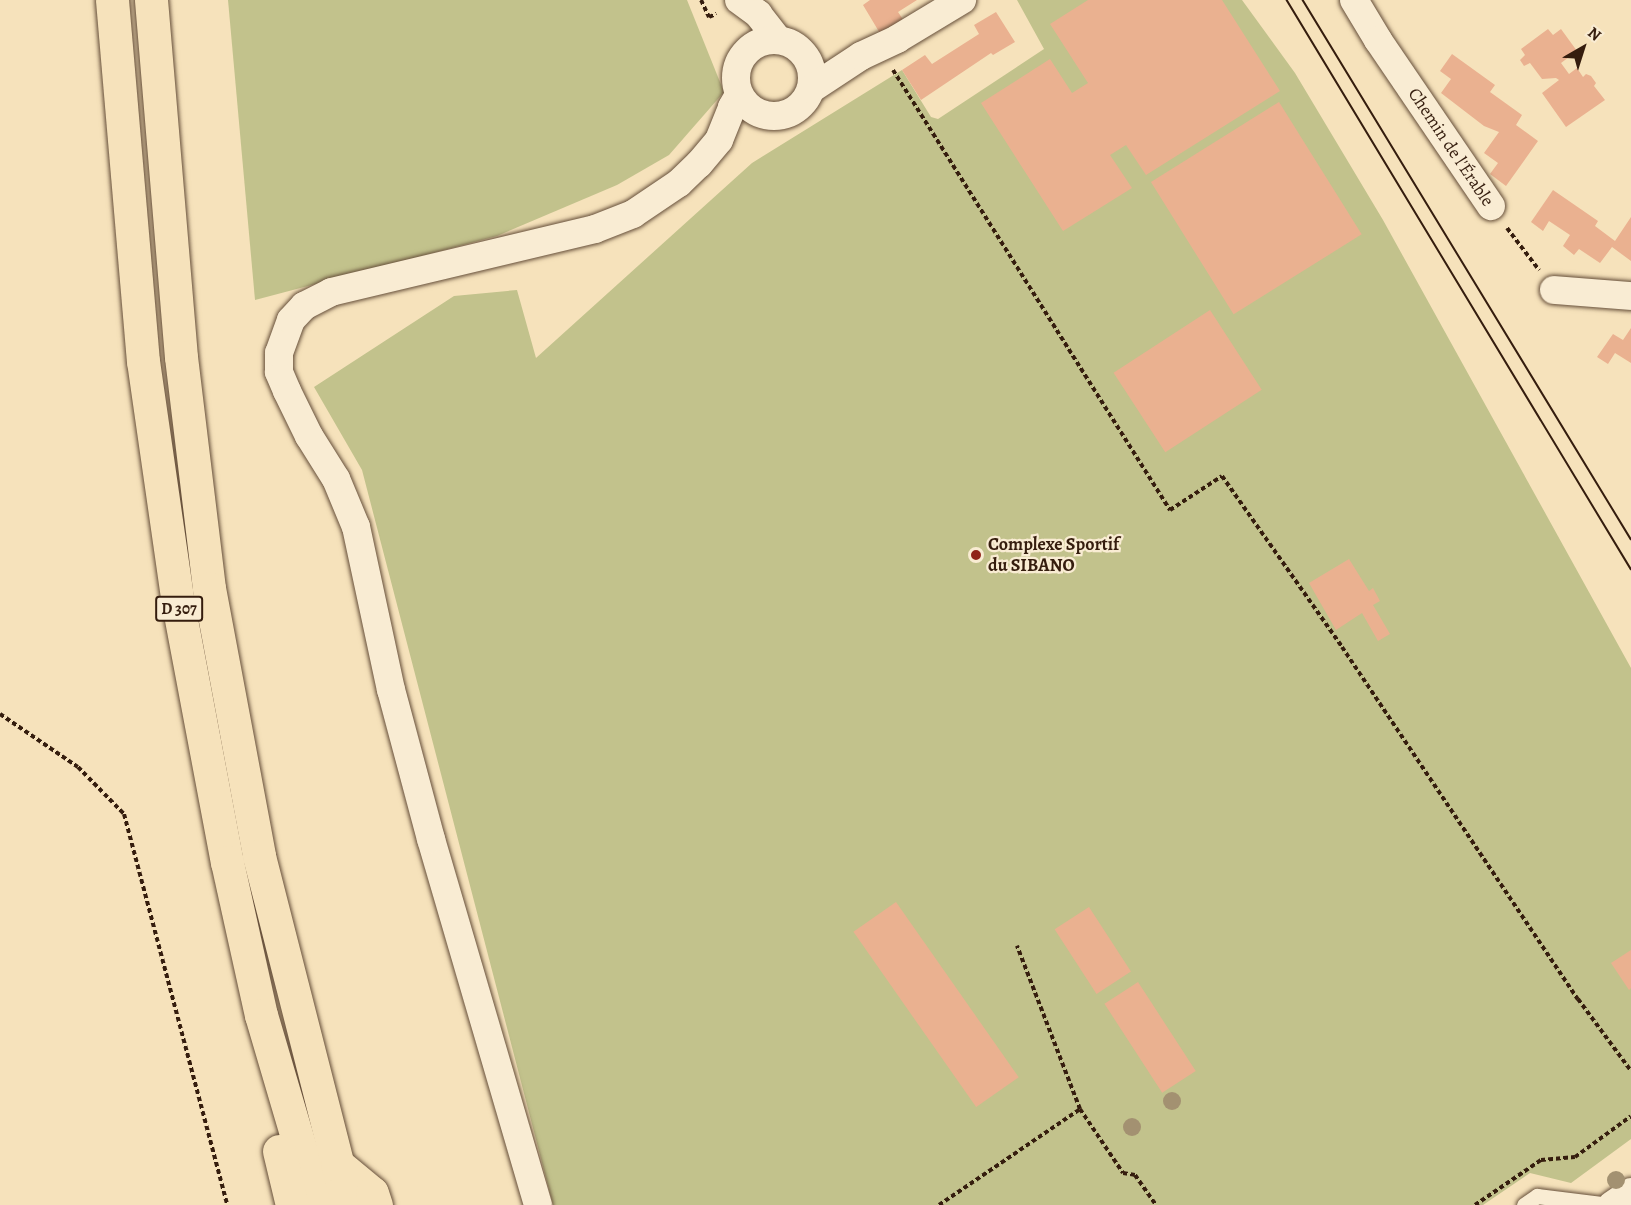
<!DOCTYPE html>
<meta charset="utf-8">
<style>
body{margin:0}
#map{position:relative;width:1631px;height:1205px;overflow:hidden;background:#f6e2bb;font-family:Alegreya,serif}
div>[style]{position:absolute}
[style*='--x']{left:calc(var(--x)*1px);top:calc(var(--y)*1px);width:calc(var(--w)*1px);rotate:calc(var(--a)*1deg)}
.green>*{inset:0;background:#c2c28c}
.building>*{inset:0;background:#eab190;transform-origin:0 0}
.path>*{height:4px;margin-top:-2px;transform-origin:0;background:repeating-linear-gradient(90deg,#351d0e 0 4.5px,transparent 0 7.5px)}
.roads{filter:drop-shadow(0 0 2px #654e39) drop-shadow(0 0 2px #654e39)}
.service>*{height:15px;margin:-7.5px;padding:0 7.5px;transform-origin:7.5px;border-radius:7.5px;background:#f9ecd3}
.minor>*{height:28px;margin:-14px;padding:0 14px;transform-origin:14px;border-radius:14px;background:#f9ecd3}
.minor>.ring{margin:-14px;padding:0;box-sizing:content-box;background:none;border:28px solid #f9ecd3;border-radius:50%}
.primary>*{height:33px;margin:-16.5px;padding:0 16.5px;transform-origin:16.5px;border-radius:16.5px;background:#f6e2bb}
.tram>*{height:1.5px;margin:-0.75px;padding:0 0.75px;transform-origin:0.75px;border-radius:0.75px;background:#351d0e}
.trees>*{width:18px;height:18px;margin:-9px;border-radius:50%;background:#a39171}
.dots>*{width:16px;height:16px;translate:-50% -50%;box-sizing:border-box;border:3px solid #f9ecd3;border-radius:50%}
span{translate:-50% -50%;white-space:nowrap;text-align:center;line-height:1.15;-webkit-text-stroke:4.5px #f9ecd3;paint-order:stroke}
.shield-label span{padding:2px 4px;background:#f9ecd3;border:2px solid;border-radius:4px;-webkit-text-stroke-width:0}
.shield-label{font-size:16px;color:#351d0e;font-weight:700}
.street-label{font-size:18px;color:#351d0e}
.poi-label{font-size:18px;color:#351d0e;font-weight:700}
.left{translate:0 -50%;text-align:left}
.north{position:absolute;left:1553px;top:18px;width:60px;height:60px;-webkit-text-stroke:4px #f9ecd3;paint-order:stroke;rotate:39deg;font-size:16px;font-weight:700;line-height:24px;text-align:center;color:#351d0e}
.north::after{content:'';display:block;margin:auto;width:21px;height:27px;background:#351d0e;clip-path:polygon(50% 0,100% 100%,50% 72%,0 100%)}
</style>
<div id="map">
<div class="green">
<i style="clip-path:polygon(228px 0,687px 0,724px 92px,669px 155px,617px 185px,497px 236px,255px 300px)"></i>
<i style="clip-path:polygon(1017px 0,1242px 0,1295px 73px,1383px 220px,1631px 668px,1631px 1139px,1571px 1183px,1530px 1173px,1483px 1205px,553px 1205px,362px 470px,314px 387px,454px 296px,517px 290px,536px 358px,752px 163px,902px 70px,931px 117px,938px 119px,1044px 49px)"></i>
</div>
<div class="building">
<i style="clip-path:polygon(870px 0,917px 0,898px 12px,904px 21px,881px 35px,863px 5px)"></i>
<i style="clip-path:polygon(1088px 0,1222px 0,1280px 91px,1146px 175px,1126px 145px,1110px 155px,1132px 188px,1063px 231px,981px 103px,1050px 59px,1072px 93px,1088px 83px,1050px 24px)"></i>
<i style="clip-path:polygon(996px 12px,1015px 42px,993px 55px,991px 53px,921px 100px,902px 70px,925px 55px,932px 64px,979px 34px,974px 25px)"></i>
<i style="clip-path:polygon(1548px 29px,1553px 35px,1561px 29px,1577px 51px,1561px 63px,1569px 74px,1577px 68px,1583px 77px,1586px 74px,1591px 76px,1596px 83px,1594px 86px,1605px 100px,1566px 127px,1542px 93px,1559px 80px,1556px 78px,1542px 79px,1530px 63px,1524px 66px,1520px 60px,1525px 55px,1521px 49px)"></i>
<i style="clip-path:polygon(1452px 54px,1495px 85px,1490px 92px,1522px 115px,1516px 125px,1538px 141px,1506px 186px,1490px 174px,1498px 163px,1484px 153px,1499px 132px,1484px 126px,1441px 93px,1451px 79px,1440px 71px)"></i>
<i style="left:1279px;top:102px;width:156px;height:151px;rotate:58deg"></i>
<i style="clip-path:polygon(1553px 190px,1598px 221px,1595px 226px,1615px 241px,1631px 217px,1631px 261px,1612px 247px,1600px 263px,1579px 249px,1574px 255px,1563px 246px,1570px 235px,1549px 221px,1543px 231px,1531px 222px)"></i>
<i style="left:1210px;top:310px;width:95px;height:115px;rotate:57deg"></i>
<i style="clip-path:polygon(1631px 328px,1631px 363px,1615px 353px,1608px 364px,1597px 357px,1613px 334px,1623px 340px)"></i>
<i style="clip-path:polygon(1349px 559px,1369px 591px,1373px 588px,1380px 601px,1373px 605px,1390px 634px,1378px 641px,1362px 613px,1336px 630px,1309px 583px)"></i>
<i style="left:896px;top:902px;width:214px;height:52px;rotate:55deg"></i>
<i style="left:1089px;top:907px;width:77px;height:41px;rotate:57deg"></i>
<i style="clip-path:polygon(1631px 950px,1631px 988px,1629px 990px,1611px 963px)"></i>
<i style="left:1138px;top:982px;width:106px;height:40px;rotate:57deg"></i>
</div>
<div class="path">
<i style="--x:701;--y:0;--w:19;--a:65"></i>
<i style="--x:709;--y:17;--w:8;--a:-23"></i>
<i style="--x:893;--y:70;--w:520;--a:57.81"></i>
<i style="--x:1170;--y:510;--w:62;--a:-33.2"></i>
<i style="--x:1222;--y:476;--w:209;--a:54.9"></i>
<i style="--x:1342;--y:647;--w:424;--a:56.2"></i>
<i style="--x:1578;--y:999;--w:89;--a:53.6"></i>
<i style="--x:1507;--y:228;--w:53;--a:52.7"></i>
<i style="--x:0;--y:714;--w:94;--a:34.2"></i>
<i style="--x:78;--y:767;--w:66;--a:45.6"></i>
<i style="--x:124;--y:814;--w:404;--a:75.2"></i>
<i style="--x:1080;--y:1109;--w:77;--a:56.1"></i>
<i style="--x:1123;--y:1173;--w:12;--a:9"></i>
<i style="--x:1135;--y:1175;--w:37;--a:55"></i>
<i style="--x:939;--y:1205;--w:171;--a:-34.2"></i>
<i style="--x:1080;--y:1109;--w:175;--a:-111.1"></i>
<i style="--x:1475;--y:1205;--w:80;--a:-34.3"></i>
<i style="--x:1541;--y:1160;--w:34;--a:-5"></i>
<i style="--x:1575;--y:1157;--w:69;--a:-36.2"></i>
</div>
<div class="roads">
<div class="service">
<i style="--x:1524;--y:1205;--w:16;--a:-35"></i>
<i style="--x:1537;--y:1196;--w:73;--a:7.1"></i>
</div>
<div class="minor">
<i style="--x:739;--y:0;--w:24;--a:36"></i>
<i style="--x:758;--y:14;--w:33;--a:52"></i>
<i style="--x:1354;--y:0;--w:47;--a:59"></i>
<i style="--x:1378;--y:40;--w:201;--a:55.8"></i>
<i class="ring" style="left:736px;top:40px;width:48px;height:48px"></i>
<i style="--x:811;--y:89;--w:60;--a:-33.4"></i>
<i style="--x:861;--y:56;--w:40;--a:-25"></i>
<i style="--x:897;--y:39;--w:76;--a:-31"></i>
<i style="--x:1554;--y:290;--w:77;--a:4.5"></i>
<i style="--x:538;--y:1205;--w:381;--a:-106.3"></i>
<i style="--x:431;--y:839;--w:154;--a:-105"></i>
<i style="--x:391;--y:690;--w:167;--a:-102.1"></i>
<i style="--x:356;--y:527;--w:52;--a:-112.6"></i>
<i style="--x:336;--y:479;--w:51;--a:-122.1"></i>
<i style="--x:309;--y:436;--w:50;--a:-116.1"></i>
<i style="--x:287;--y:391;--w:21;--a:-113"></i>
<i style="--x:279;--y:372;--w:19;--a:-90"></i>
<i style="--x:279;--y:353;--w:35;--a:-70"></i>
<i style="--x:291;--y:320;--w:19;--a:-47"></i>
<i style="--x:304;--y:306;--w:30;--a:-27"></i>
<i style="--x:331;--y:292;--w:271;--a:-13.4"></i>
<i style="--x:595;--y:229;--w:41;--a:-21.5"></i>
<i style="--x:633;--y:214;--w:55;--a:-34"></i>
<i style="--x:679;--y:183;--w:28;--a:-44"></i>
<i style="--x:699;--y:164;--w:31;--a:-50"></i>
<i style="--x:719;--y:140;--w:35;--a:-68"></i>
<i style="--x:732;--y:107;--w:14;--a:-60"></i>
<i style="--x:1612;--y:1205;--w:23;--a:-34"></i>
</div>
<div class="primary">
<i style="--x:112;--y:0;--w:362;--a:85.1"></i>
<i style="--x:143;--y:361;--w:239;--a:81.8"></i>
<i style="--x:177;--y:598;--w:269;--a:79.3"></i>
<i style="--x:227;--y:862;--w:157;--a:77.5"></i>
<i style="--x:261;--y:1015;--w:198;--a:73.6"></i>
<i style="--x:151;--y:0;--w:358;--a:85.2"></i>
<i style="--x:181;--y:357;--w:233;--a:83.1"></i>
<i style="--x:209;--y:588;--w:273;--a:79.4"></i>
<i style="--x:259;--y:856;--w:360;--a:75.7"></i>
<i style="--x:279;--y:1151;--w:56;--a:76.5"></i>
<i style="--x:337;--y:1164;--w:45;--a:39.6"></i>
<i style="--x:372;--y:1193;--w:13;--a:72"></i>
</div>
</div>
<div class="tram">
<i style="--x:1287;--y:0;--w:665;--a:58.84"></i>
<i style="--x:1303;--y:0;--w:631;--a:58.68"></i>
</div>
<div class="trees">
<i style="left:1172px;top:1101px"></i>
<i style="left:1132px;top:1127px"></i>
<i style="left:1616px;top:1180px"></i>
</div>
<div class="dots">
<i style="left:976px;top:555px;background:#8f2418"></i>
</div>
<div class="shield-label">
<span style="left:179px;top:609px">D 307</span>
</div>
<div class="street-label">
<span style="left:1451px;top:147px;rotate:56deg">Chemin de l'Érable</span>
</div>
<div class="poi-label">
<span class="left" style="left:988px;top:555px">Complexe Sportif<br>du SIBANO</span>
</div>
<div class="north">N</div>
</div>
